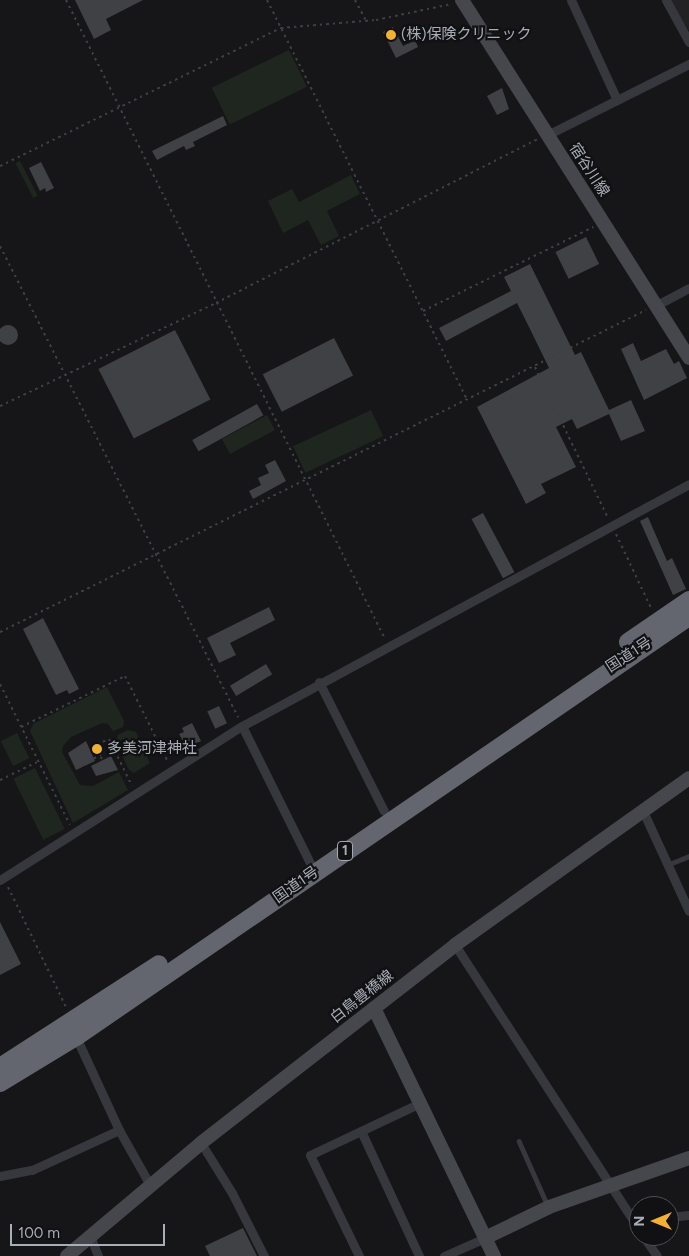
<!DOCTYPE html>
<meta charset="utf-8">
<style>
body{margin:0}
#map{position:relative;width:689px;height:1256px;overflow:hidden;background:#161618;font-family:Figtree,"Noto Sans JP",sans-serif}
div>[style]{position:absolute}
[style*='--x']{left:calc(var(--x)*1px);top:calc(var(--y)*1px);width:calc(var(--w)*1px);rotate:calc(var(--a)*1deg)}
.built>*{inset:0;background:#222225}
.green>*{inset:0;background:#1e261f;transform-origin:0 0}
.building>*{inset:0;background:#404145;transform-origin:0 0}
.round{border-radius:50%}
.path>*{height:2px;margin-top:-1px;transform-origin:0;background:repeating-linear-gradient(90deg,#3d3f44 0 2.5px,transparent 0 6.5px)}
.lane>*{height:4.5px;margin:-2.25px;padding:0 2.25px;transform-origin:2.25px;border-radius:2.25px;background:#37383d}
.street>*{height:9px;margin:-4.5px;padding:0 4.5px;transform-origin:4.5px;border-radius:4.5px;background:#37383d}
.secondary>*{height:14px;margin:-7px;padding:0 7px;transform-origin:7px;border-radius:7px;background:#45474d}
.highway>*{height:18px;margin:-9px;padding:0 9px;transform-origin:9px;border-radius:9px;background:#63666e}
.dots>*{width:14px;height:14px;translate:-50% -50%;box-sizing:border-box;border:2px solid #111113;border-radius:50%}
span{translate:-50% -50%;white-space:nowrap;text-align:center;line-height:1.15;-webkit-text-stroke:4.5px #111113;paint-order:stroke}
.shield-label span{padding:1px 4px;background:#111113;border:1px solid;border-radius:4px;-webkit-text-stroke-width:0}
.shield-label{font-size:14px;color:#a8adb8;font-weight:700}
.poi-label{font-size:15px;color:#a8adb8}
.left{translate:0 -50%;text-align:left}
.street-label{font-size:15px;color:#a8adb8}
.north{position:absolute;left:629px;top:1196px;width:50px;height:50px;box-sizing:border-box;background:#111113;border:1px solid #4d4f55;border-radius:50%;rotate:270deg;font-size:14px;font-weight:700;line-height:20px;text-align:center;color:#a8adb8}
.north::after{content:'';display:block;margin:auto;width:18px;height:22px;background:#f2b134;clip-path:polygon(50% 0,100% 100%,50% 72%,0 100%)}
.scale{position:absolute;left:10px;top:1224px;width:155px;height:22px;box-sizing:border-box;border:2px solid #a8adb8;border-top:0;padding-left:6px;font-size:15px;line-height:18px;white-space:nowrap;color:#a8adb8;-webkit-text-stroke:4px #111113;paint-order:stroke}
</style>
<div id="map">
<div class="built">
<i style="clip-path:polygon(670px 0,689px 0,689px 31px)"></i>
</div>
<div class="green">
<i style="left:289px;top:50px;width:41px;height:86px;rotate:64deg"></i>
<i style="left:20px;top:161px;width:39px;height:5px;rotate:63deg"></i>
<i style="clip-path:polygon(351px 175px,360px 194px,327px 211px,339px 236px,321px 245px,308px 220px,283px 233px,268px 201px,292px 189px,299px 202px)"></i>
<i style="left:371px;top:410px;width:29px;height:86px;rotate:65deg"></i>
<i style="left:267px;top:415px;width:17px;height:51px;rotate:62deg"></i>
<i style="clip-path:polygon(107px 687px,124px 721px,123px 727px,113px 731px,108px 724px,102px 723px,71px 737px,63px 746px,62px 752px,80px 785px,93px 786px,119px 772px,128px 790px,73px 823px,30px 731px,33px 724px)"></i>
<i style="clip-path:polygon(128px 730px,136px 732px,150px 763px,134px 773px,129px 770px,116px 743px,118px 735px)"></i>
<i style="left:17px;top:733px;width:28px;height:18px;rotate:64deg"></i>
<i style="left:35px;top:768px;width:68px;height:24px;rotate:64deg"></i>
</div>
<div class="building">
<i style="clip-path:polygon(75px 0,143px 0,106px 19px,111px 30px,94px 39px)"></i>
<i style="clip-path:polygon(393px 27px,403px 46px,415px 40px,418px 47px,396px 58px,383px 32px)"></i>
<i style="clip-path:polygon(502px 88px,509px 109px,497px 115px,487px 96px)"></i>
<i style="clip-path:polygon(223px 116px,227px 125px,193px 142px,195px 146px,186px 150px,184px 146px,157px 160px,152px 151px)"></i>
<i style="clip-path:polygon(41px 162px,54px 188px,46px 192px,45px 188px,40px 191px,29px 168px)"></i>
<i style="left:586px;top:237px;width:30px;height:34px;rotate:64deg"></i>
<i style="clip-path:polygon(530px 264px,575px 355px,581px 352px,609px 410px,631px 400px,645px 431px,621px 441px,609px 414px,577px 429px,572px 419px,556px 427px,576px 467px,541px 484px,546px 493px,526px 504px,477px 407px,549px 368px,530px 329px,517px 303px,446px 341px,439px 328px,511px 291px,504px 277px)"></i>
<i class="round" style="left:-2px;top:325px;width:20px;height:20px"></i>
<i style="left:175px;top:330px;width:78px;height:86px;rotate:63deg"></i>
<i style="left:334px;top:338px;width:42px;height:80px;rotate:63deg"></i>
<i style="clip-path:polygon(633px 343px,641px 361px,666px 349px,674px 364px,679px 361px,687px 378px,644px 400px,621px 349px)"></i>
<i style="left:257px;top:404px;width:13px;height:74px;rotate:61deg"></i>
<i style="clip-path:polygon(275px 460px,286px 481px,253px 499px,249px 491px,261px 485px,258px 478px,269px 473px,265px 465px)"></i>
<i style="left:483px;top:513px;width:67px;height:13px;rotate:62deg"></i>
<i style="clip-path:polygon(648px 517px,667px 561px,672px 558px,686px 589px,673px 595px,640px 521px)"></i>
<i style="clip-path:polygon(269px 607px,275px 620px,230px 643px,236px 655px,219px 663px,207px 638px)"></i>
<i style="clip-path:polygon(43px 618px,79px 689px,69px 694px,67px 690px,56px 695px,23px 629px)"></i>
<i style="left:266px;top:664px;width:12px;height:42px;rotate:59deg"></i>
<i style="left:219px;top:706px;width:19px;height:13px;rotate:65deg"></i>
<i style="clip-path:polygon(192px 723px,201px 741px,187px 748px,179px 734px,184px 732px,182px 728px)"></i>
<i style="clip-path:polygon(86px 741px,95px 761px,76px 770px,68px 753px)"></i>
<i style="clip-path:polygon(111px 756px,118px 770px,96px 776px,91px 766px)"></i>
<i style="clip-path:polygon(0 922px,21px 964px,0 975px)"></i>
<i style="clip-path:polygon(243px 1228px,257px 1256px,210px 1256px,205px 1246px)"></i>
</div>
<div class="path">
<i style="--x:66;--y:0;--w:714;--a:63.47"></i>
<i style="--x:267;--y:0;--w:447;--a:63.4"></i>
<i style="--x:355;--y:0;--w:24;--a:62"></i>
<i style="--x:0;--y:166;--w:313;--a:-26.2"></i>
<i style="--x:281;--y:28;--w:95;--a:-4.8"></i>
<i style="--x:376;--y:20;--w:77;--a:-12"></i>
<i style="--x:0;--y:246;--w:528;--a:63.19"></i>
<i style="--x:423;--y:311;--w:190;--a:-26.3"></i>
<i style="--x:535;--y:367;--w:168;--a:64.2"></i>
<i style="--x:0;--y:406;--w:239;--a:-25.5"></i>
<i style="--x:216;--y:303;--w:361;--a:-27"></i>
<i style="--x:616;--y:534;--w:82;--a:64.7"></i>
<i style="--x:0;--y:632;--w:722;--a:-26.49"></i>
<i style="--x:0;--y:684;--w:157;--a:63.6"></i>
<i style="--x:21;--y:727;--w:116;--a:-26.1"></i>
<i style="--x:125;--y:676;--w:96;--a:63.4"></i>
<i style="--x:96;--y:745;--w:15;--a:67"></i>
<i style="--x:91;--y:747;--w:20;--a:-24"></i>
<i style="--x:109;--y:739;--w:52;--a:63.9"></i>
<i style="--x:82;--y:764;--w:21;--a:-25"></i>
<i style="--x:0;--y:780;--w:41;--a:-25.9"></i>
<i style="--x:8;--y:887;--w:136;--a:64.2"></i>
</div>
<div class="lane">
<i style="--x:667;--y:865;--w:24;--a:-22"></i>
<i style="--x:519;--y:1141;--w:71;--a:66"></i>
</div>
<div class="street">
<i style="--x:571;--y:0;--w:110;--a:65.3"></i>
<i style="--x:666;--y:0;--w:48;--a:61.3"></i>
<i style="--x:547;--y:135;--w:159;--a:-26.6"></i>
<i style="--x:655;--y:306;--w:38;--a:-28"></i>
<i style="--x:319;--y:682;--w:144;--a:63.3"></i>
<i style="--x:242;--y:726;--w:153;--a:63.6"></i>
<i style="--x:642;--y:809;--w:112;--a:65.3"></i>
<i style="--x:0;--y:880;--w:287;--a:-32.5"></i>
<i style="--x:242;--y:726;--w:508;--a:-28.43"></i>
<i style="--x:455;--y:945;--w:338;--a:57.1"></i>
<i style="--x:76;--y:1037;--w:102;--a:65.2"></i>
<i style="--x:119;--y:1130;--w:63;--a:60.6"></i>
<i style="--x:361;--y:1131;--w:138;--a:65.1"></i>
<i style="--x:201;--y:1143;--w:59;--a:58.2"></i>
<i style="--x:232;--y:1193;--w:71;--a:63.1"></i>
<i style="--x:0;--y:1176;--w:33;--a:-11"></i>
<i style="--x:32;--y:1170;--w:96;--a:-24.7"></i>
<i style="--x:669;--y:1217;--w:20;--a:-6"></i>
<i style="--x:90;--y:1236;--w:22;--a:68"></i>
<i style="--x:643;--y:1236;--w:24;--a:55"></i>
<i style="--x:359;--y:1256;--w:112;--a:-115.9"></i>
<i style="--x:310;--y:1155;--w:122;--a:-25.3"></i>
<i style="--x:444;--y:1256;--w:45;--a:-23.7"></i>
</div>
<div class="secondary">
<i style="--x:462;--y:0;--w:424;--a:57.6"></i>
<i style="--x:374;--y:1008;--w:276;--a:64.2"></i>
<i style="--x:485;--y:1238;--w:71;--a:-25.8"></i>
<i style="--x:549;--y:1207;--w:148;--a:-19.3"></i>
<i style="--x:67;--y:1256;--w:175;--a:-40.1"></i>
<i style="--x:201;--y:1143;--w:322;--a:-37.9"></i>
<i style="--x:455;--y:945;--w:287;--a:-35.5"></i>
</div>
<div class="highway">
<i style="--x:628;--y:642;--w:74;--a:-34.5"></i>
<i style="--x:0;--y:1067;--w:189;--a:-32.9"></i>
<i style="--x:0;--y:1083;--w:89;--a:-31.2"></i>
<i style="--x:76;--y:1037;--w:743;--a:-34.42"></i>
</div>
<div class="dots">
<i style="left:391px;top:35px;background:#f2b134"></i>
<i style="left:97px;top:749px;background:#f2b134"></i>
</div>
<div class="shield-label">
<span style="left:345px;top:851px">1</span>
</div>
<div class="poi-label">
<span class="left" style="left:401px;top:35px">(株)保険クリニック</span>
<span class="left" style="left:107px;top:749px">多美河津神社</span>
</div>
<div class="street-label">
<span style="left:589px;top:170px;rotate:57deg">宿谷川線</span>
<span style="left:629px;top:655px;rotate:-33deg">国道1号</span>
<span style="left:296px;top:885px;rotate:-35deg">国道1号</span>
<span style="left:362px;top:997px;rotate:-38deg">白鳥豊橋線</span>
</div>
<div class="north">N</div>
<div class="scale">100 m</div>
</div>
